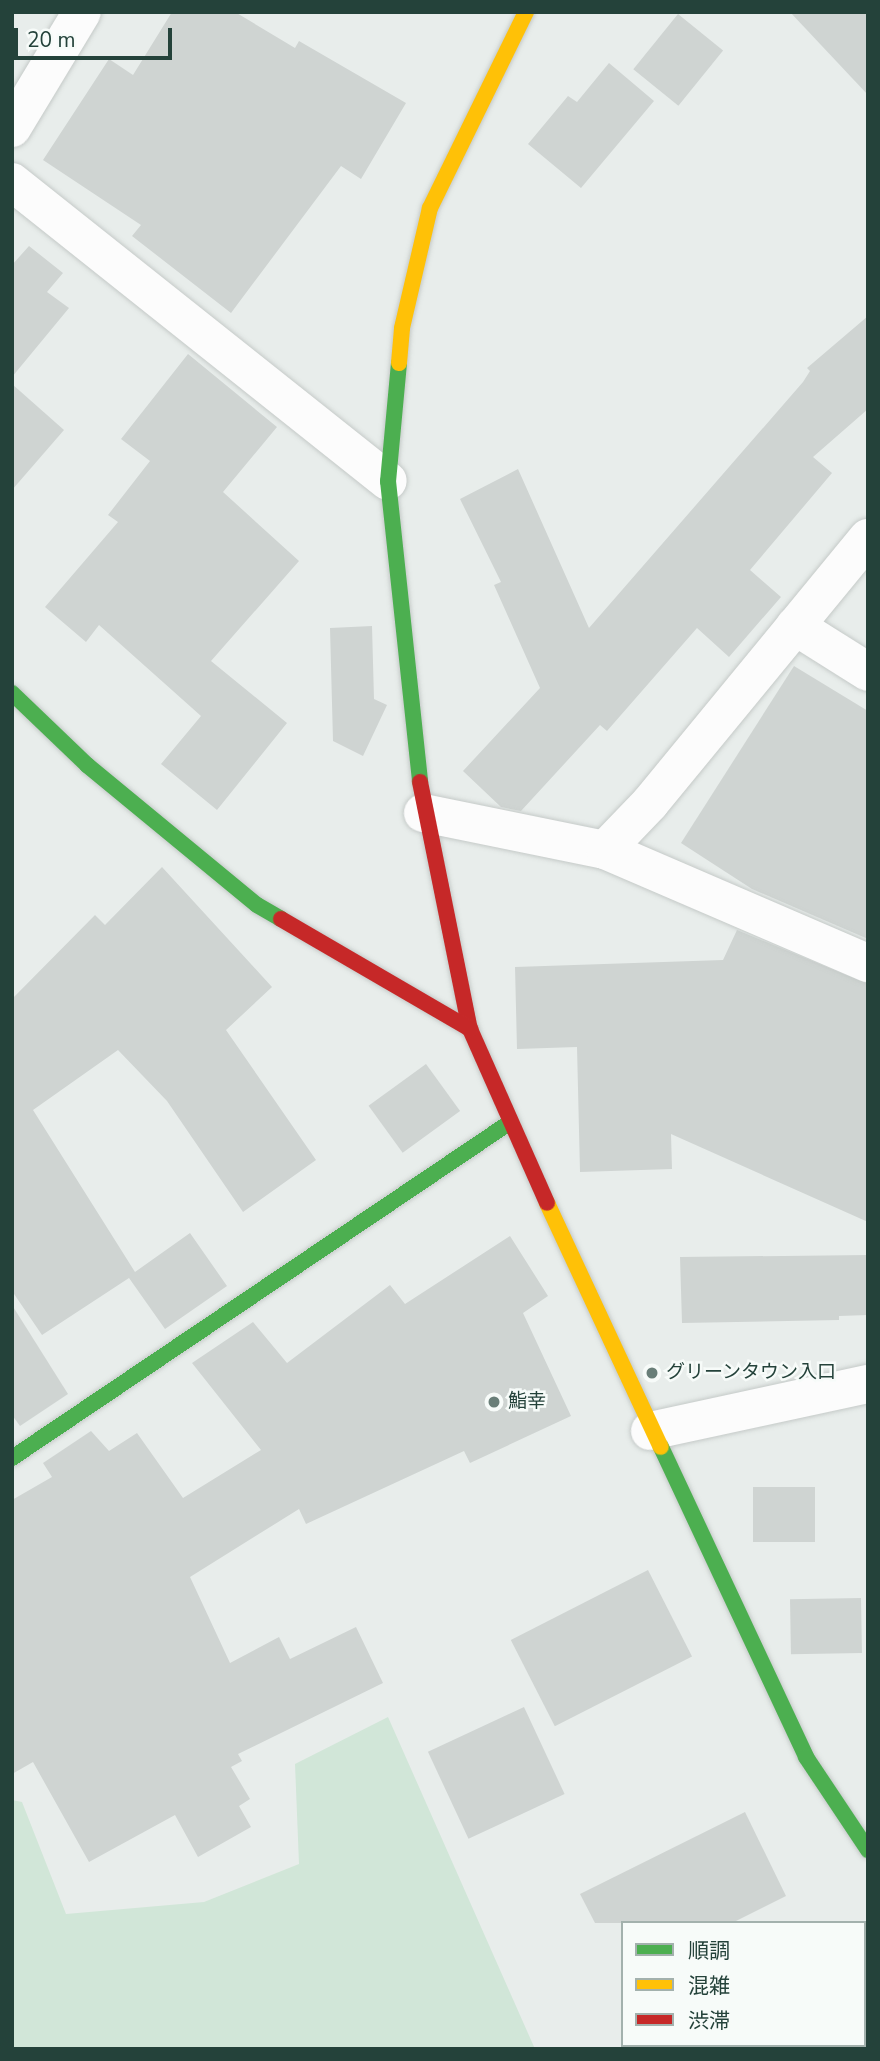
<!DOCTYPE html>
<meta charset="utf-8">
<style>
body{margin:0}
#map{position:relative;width:880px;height:2061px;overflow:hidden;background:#e8edeb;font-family:"Nunito Sans","Noto Sans JP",sans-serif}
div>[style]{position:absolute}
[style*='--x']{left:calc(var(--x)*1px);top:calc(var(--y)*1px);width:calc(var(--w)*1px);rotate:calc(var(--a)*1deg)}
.green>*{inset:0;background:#d1e6d8}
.building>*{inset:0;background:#cfd4d2;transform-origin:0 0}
.roads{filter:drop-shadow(0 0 2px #c5cac8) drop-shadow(0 0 2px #c5cac8)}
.street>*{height:38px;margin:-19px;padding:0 19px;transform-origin:19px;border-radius:19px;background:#fcfcfc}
.fast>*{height:16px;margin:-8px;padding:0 8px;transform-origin:8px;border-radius:8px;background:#4caf50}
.slow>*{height:16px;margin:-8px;padding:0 8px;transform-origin:8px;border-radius:8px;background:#ffc107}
.jam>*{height:16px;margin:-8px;padding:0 8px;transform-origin:8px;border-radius:8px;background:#c62828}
.dots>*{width:19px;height:19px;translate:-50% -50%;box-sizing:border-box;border:4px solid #f7fbf9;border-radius:50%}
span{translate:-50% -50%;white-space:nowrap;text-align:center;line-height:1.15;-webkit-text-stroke:5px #f7fbf9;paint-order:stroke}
.poi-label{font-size:19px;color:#24423a}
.left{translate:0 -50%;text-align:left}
.frame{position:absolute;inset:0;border:14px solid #24423a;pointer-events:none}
.legend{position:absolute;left:621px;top:1921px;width:245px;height:126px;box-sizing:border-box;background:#f7fbf9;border:2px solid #a3b1ad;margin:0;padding:9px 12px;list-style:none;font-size:21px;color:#24423a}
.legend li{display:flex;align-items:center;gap:14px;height:35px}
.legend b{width:35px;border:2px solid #a3b1ad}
.scale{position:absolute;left:14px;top:28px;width:158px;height:32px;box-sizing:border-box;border:4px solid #24423a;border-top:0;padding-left:9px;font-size:21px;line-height:24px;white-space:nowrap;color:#24423a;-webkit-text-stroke:5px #f7fbf9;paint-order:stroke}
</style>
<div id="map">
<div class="green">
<i style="clip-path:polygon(388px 1717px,535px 2049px,12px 2049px,12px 1800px,22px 1802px,66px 1914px,204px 1902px,299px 1864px,295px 1764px)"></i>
</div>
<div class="building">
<i style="clip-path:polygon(172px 12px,235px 12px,295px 48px,299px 41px,406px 103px,361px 179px,341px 166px,231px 313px,132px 236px,141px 225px,43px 160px,109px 59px,133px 75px)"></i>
<i style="clip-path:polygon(790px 12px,868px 12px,868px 95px)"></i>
<i style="left:678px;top:14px;width:58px;height:71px;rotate:39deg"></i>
<i style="clip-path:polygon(609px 63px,654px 101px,581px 188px,528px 144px,568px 96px,577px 102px)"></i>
<i style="clip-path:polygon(29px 246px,63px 273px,47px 292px,69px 308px,12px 377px,12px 265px)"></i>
<i style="clip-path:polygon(868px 316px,868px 409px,813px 457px,832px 473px,750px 570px,781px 597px,729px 657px,697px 628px,607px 731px,600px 725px,521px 811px,501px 807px,463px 771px,540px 688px,494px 585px,501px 582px,460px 499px,518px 469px,589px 628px,803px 382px,810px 371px,807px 368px)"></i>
<i style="clip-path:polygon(188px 354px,277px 427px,223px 492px,299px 561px,211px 661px,287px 723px,217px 810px,161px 764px,201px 716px,99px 625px,86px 642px,45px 607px,118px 522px,108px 515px,150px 461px,121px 439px)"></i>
<i style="clip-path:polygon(12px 384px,64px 430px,12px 490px)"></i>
<i style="clip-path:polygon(372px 626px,374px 699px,387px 705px,363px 756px,333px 741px,330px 628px)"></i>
<i style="clip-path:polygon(794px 666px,868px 711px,868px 939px,752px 889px,681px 843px)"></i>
<i style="clip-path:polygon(162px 867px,272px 987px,226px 1030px,316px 1160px,243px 1212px,167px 1101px,118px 1050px,33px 1110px,135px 1272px,190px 1233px,227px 1286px,165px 1329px,129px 1278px,42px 1335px,12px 1291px,12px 999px,95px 915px,105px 925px)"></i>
<i style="clip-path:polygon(737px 930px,868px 984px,868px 1222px,671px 1134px,672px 1169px,580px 1172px,577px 1047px,517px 1049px,515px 967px,723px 960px)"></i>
<i style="left:426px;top:1064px;width:58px;height:71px;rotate:54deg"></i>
<i style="clip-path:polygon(510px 1236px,548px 1296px,523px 1313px,571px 1416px,470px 1463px,464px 1451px,306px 1524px,299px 1509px,190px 1577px,230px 1663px,279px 1637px,290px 1659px,356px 1627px,383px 1683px,238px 1754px,242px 1761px,231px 1767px,250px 1799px,239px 1806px,251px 1827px,198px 1857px,175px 1815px,89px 1862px,33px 1762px,12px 1774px,12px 1500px,52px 1477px,43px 1463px,91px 1431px,109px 1451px,137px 1433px,183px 1498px,261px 1450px,192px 1363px,253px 1322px,287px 1363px,390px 1285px,405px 1304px)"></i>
<i style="clip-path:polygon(868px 1255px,868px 1315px,839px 1316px,839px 1320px,682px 1323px,680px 1257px)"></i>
<i style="clip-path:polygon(12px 1305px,68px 1394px,20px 1426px,12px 1415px)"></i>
<i style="left:753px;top:1487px;width:62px;height:55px"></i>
<i style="left:648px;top:1570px;width:97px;height:154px;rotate:63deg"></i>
<i style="left:861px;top:1598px;width:55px;height:71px;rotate:89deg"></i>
<i style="left:524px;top:1707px;width:96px;height:106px;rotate:65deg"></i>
<i style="clip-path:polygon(745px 1812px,786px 1896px,732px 1923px,595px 1923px,580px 1894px)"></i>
</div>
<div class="roads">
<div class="street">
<i style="--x:12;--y:128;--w:135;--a:-58.9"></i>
<i style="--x:12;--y:182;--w:480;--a:38.5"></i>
<i style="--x:795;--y:626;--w:86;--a:32.2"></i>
<i style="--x:423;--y:813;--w:186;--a:11.5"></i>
<i style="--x:605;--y:850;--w:286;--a:23.3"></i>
<i style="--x:605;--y:850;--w:65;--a:-46.2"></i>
<i style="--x:650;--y:803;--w:343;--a:-50.6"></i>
<i style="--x:650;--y:1431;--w:223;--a:-12.2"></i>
</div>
<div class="fast">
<i style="--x:399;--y:363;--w:119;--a:95.3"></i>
<i style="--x:388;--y:481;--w:303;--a:83.9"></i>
<i style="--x:12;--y:693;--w:104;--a:43.8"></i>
<i style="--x:87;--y:765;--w:220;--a:39.5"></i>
<i style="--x:257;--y:905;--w:28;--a:30"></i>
<i style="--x:661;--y:1447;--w:342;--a:64.9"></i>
<i style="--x:806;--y:1757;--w:112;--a:56.3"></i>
<i style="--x:12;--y:1458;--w:599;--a:-33.98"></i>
</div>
<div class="slow">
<i style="--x:399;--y:363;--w:35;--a:-85"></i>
<i style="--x:402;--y:328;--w:123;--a:-76.9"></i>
<i style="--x:430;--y:208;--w:218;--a:-63.9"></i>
<i style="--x:547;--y:1203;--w:269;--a:65"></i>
</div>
<div class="jam">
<i style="--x:420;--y:782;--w:252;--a:78.6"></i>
<i style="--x:470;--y:1029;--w:190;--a:66.1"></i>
<i style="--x:281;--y:919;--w:219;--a:30.2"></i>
</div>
</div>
<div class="dots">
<i style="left:652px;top:1373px;background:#697e78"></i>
<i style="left:494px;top:1402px;background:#697e78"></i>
</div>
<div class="poi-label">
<span class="left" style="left:666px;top:1373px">グリーンタウン入口</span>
<span class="left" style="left:508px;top:1402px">鮨幸</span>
</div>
<div class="frame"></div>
<ul class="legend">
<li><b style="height:9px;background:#4caf50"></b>順調</li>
<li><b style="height:9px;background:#ffc107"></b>混雑</li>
<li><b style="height:9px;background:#c62828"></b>渋滞</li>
</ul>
<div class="scale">20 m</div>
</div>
